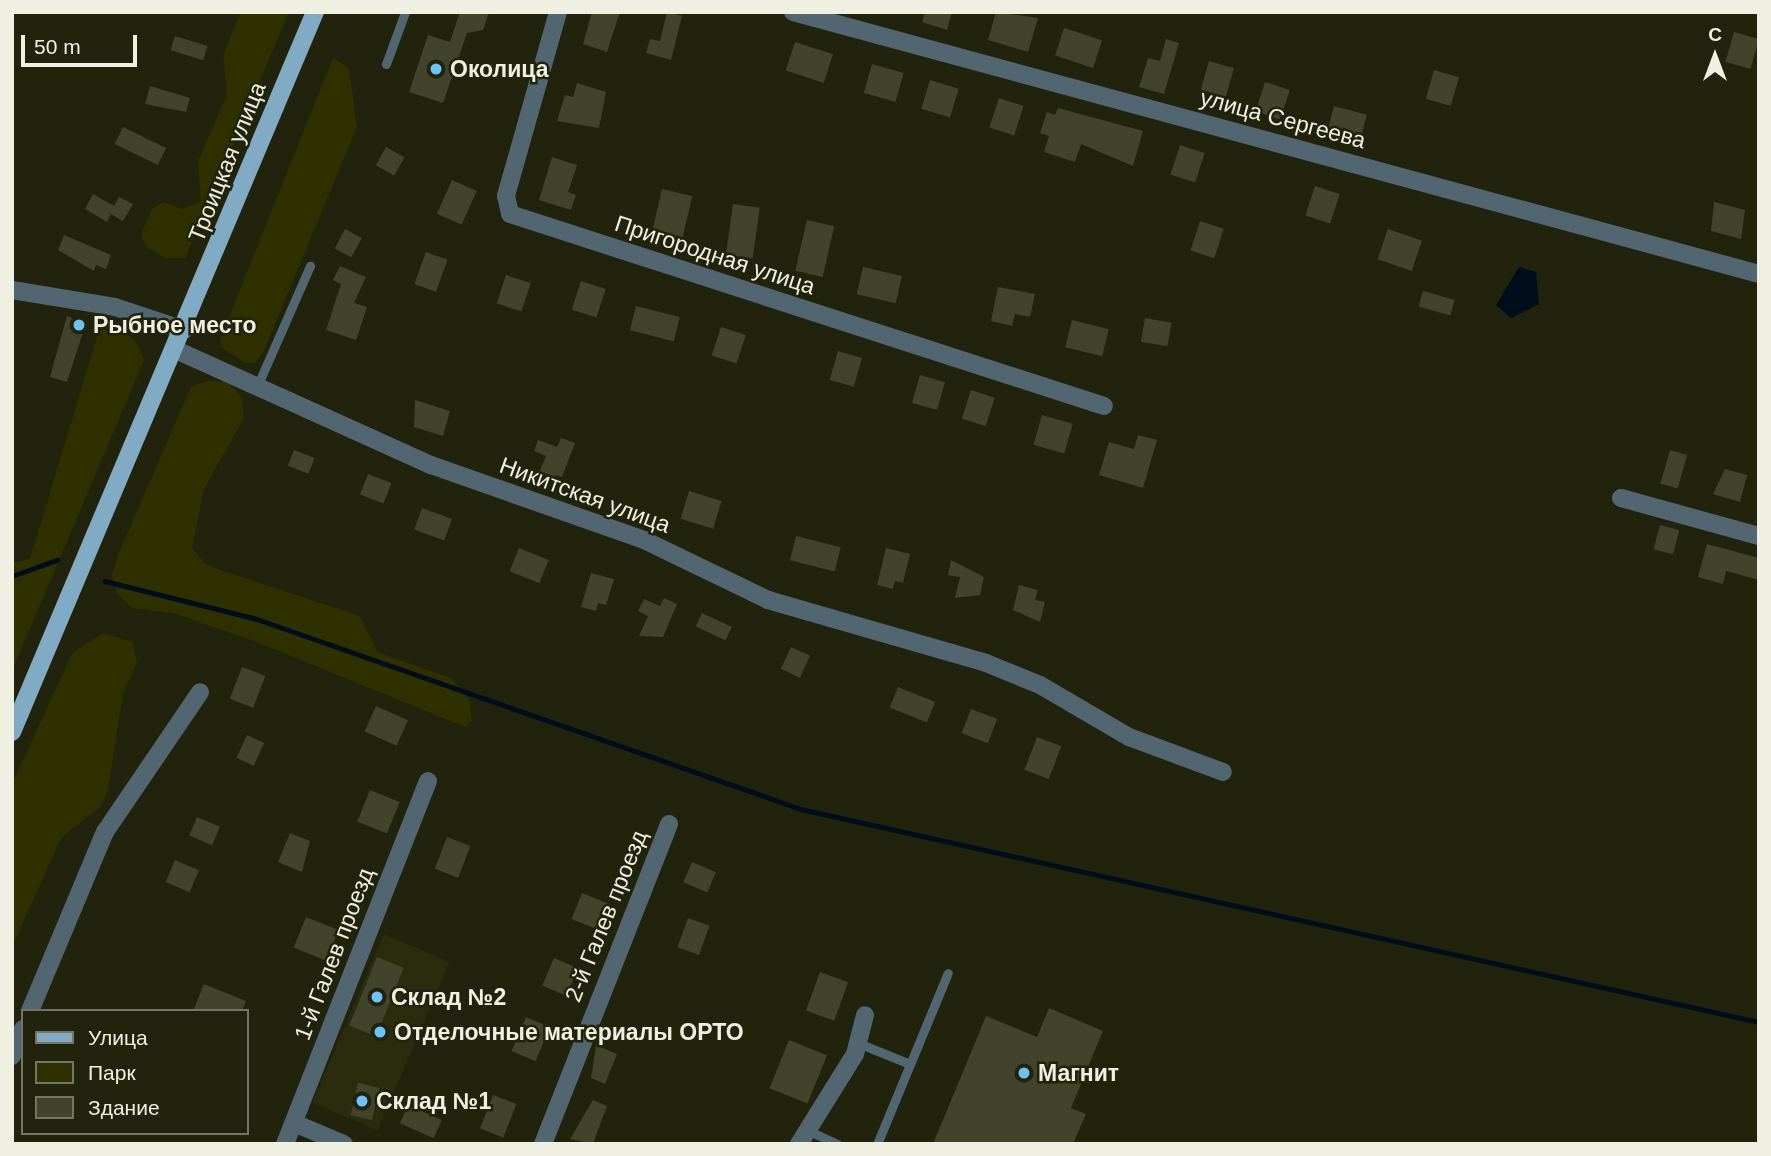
<!DOCTYPE html>
<meta charset="utf-8">
<style>
body{margin:0}
#map{position:relative;width:1771px;height:1156px;overflow:hidden;background:#22230c;font-family:Helvetica,sans-serif}
div>[style]{position:absolute}
[style*='--x']{left:calc(var(--x)*1px);top:calc(var(--y)*1px);width:calc(var(--w)*1px);rotate:calc(var(--a)*1deg)}
.built>*{inset:0;background:#2b2c0e;transform-origin:0 0}
.green>*{inset:0;background:#2f3000}
.water>*{inset:0;background:#000e1b}
.stream>*{height:4.5px;margin:-2.25px;padding:0 2.25px;transform-origin:2.25px;border-radius:2.25px;background:#000e1b}
.building>*{inset:0;background:#41432b;transform-origin:0 0}
.service>*{height:9px;margin:-4.5px;padding:0 4.5px;transform-origin:4.5px;border-radius:4.5px;background:#526672}
.minor>*{height:18px;margin:-9px;padding:0 9px;transform-origin:9px;border-radius:9px;background:#526672}
.tertiary>*{height:18px;margin:-9px;padding:0 9px;transform-origin:9px;border-radius:9px;background:#526672}
.primary>*{height:18px;margin:-9px;padding:0 9px;transform-origin:9px;border-radius:9px;background:#81aac4}
.dots>*{width:19px;height:19px;translate:-50% -50%;box-sizing:border-box;border:4px solid #22230c;border-radius:50%}
span{translate:-50% -50%;white-space:nowrap;text-align:center;line-height:1.15;-webkit-text-stroke:5px #22230c;paint-order:stroke}
.poi-label{font-size:23px;color:#eff0e2;font-weight:700}
.left{translate:0 -50%;text-align:left}
.street-label{font-size:23px;color:#eff0e2}
.frame{position:absolute;inset:0;border:14px solid #eff0e2;pointer-events:none}
.legend{position:absolute;left:21px;top:1009px;width:228px;height:126px;box-sizing:border-box;background:#22230c;border:2px solid #747562;margin:0;padding:9px 12px;list-style:none;font-size:21px;color:#eff0e2}
.legend li{display:flex;align-items:center;gap:14px;height:35px}
.legend b{width:35px;border:2px solid #747562}
.north{position:absolute;left:1680px;top:21px;width:70px;height:70px;-webkit-text-stroke:5px #22230c;paint-order:stroke;rotate:0deg;font-size:19px;font-weight:700;line-height:28px;text-align:center;color:#eff0e2}
.north::after{content:'';display:block;margin:auto;width:24px;height:32px;background:#eff0e2;clip-path:polygon(50% 0,100% 100%,50% 72%,0 100%)}
.scale{position:absolute;left:21px;top:35px;width:116px;height:32px;box-sizing:border-box;border:4px solid #eff0e2;border-top:0;padding-left:9px;font-size:21px;line-height:24px;white-space:nowrap;color:#eff0e2;-webkit-text-stroke:5px #22230c;paint-order:stroke}
</style>
<div id="map">
<div class="built">
<i style="left:384px;top:934px;width:71px;height:183px;rotate:23deg"></i>
</div>
<div class="green">
<i style="clip-path:polygon(241px 12px,289px 12px,185px 258px,165px 258px,146px 247px,141px 234px,152px 209px,163px 202px,182px 209px,201px 201px,198px 161px,227px 95px,223px 55px)"></i>
<i style="clip-path:polygon(333px 58px,349px 68px,357px 127px,263px 353px,255px 363px,245px 363px,221px 347px,221px 337px)"></i>
<i style="clip-path:polygon(99px 330px,119px 330px,136px 341px,144px 360px,12px 671px,12px 563px,30px 559px)"></i>
<i style="clip-path:polygon(209px 380px,229px 383px,242px 398px,244px 418px,204px 489px,192px 548px,204px 563px,223px 571px,360px 616px,377px 652px,451px 678px,469px 700px,472px 720px,465px 727px,257px 642px,173px 613px,132px 608px,117px 594px,112px 575px,118px 555px,191px 387px)"></i>
<i style="clip-path:polygon(103px 633px,132px 642px,137px 662px,123px 693px,108px 790px,101px 806px,61px 838px,12px 947px,12px 784px,73px 652px)"></i>
</div>
<div class="water">
<i style="clip-path:polygon(1519px 267px,1536px 272px,1539px 304px,1511px 318px,1496px 305px)"></i>
</div>
<div class="stream">
<i style="--x:12;--y:576;--w:48;--a:-19.6"></i>
<i style="--x:105;--y:581;--w:157;--a:14"></i>
<i style="--x:257;--y:619;--w:576;--a:19.25"></i>
<i style="--x:801;--y:809;--w:981;--a:12.54"></i>
</div>
<div class="building">
<i style="clip-path:polygon(460px 12px,489px 12px,483px 30px,467px 33px,443px 103px,409px 92px,428px 35px,450px 42px)"></i>
<i style="clip-path:polygon(592px 12px,620px 12px,607px 52px,583px 44px)"></i>
<i style="clip-path:polygon(667px 12px,682px 16px,671px 60px,646px 53px,650px 39px,660px 41px)"></i>
<i style="clip-path:polygon(925px 12px,952px 12px,947px 30px,922px 22px)"></i>
<i style="clip-path:polygon(996px 12px,1038px 18px,1028px 52px,988px 40px)"></i>
<i style="left:1064px;top:28px;width:40px;height:29px;rotate:18deg"></i>
<i style="left:1734px;top:32px;width:26px;height:31px;rotate:16deg"></i>
<i style="left:175px;top:36px;width:34px;height:15px;rotate:17deg"></i>
<i style="clip-path:polygon(1166px 39px,1179px 43px,1164px 94px,1139px 87px,1148px 58px,1160px 61px)"></i>
<i style="left:795px;top:42px;width:40px;height:30px;rotate:18deg"></i>
<i style="left:1209px;top:61px;width:26px;height:30px;rotate:16deg"></i>
<i style="left:872px;top:64px;width:33px;height:30px;rotate:16deg"></i>
<i style="left:1434px;top:70px;width:26px;height:30px;rotate:16deg"></i>
<i style="left:930px;top:80px;width:30px;height:30px;rotate:17deg"></i>
<i style="left:1265px;top:82px;width:26px;height:31px;rotate:18deg"></i>
<i style="clip-path:polygon(577px 83px,606px 92px,599px 128px,557px 121px,565px 95px,573px 97px)"></i>
<i style="clip-path:polygon(150px 86px,190px 98px,186px 112px,145px 104px)"></i>
<i style="left:999px;top:98px;width:26px;height:31px;rotate:18deg"></i>
<i style="left:1334px;top:106px;width:34px;height:23px;rotate:15deg"></i>
<i style="clip-path:polygon(1058px 108px,1143px 131px,1133px 166px,1081px 144px,1075px 162px,1044px 152px,1049px 136px,1040px 133px,1047px 112px,1055px 115px)"></i>
<i style="left:123px;top:127px;width:48px;height:19px;rotate:26deg"></i>
<i style="left:1180px;top:145px;width:26px;height:31px;rotate:18deg"></i>
<i style="left:386px;top:147px;width:21px;height:21px;rotate:29deg"></i>
<i style="clip-path:polygon(552px 157px,577px 165px,568px 192px,576px 195px,571px 210px,539px 200px)"></i>
<i style="left:452px;top:180px;width:27px;height:37px;rotate:24deg"></i>
<i style="left:1315px;top:186px;width:26px;height:31px;rotate:18deg"></i>
<i style="left:662px;top:189px;width:31px;height:44px;rotate:13deg"></i>
<i style="clip-path:polygon(93px 194px,114px 206px,119px 197px,133px 204px,123px 221px,111px 214px,107px 222px,85px 209px)"></i>
<i style="clip-path:polygon(1714px 202px,1745px 210px,1741px 239px,1711px 231px)"></i>
<i style="left:733px;top:204px;width:27px;height:51px;rotate:8deg"></i>
<i style="left:807px;top:220px;width:28px;height:52px;rotate:13deg"></i>
<i style="left:1200px;top:221px;width:25px;height:31px;rotate:18deg"></i>
<i style="left:345px;top:229px;width:19px;height:22px;rotate:28deg"></i>
<i style="left:1388px;top:229px;width:36px;height:32px;rotate:19deg"></i>
<i style="clip-path:polygon(64px 235px,111px 255px,106px 269px,96px 265px,94px 271px,58px 250px)"></i>
<i style="left:426px;top:252px;width:23px;height:34px;rotate:20deg"></i>
<i style="clip-path:polygon(340px 266px,366px 277px,354px 303px,367px 307px,356px 340px,326px 330px,341px 284px,333px 280px)"></i>
<i style="left:863px;top:267px;width:40px;height:28px;rotate:13deg"></i>
<i style="left:506px;top:275px;width:26px;height:30px;rotate:18deg"></i>
<i style="left:581px;top:281px;width:26px;height:30px;rotate:18deg"></i>
<i style="clip-path:polygon(998px 287px,1035px 294px,1030px 317px,1015px 314px,1012px 326px,991px 321px)"></i>
<i style="left:1423px;top:291px;width:33px;height:16px;rotate:16deg"></i>
<i style="left:636px;top:306px;width:45px;height:25px;rotate:14deg"></i>
<i style="clip-path:polygon(67px 316px,86px 323px,67px 382px,50px 377px)"></i>
<i style="left:1145px;top:318px;width:27px;height:24px;rotate:10deg"></i>
<i style="left:1072px;top:320px;width:38px;height:28px;rotate:14deg"></i>
<i style="left:721px;top:327px;width:26px;height:30px;rotate:18deg"></i>
<i style="left:838px;top:351px;width:25px;height:30px;rotate:16deg"></i>
<i style="left:920px;top:375px;width:26px;height:29px;rotate:16deg"></i>
<i style="left:971px;top:390px;width:25px;height:30px;rotate:18deg"></i>
<i style="clip-path:polygon(415px 400px,450px 411px,443px 436px,414px 427px)"></i>
<i style="left:1042px;top:415px;width:32px;height:31px;rotate:16deg"></i>
<i style="clip-path:polygon(1138px 435px,1157px 440px,1143px 488px,1099px 475px,1109px 442px,1134px 449px)"></i>
<i style="clip-path:polygon(561px 438px,575px 443px,562px 477px,555px 475px,552px 483px,537px 478px,546px 456px,534px 451px,538px 440px,557px 447px)"></i>
<i style="left:294px;top:450px;width:22px;height:17px;rotate:21deg"></i>
<i style="left:1670px;top:450px;width:18px;height:35px;rotate:16deg"></i>
<i style="clip-path:polygon(1725px 469px,1747px 475px,1740px 502px,1713px 494px)"></i>
<i style="left:368px;top:474px;width:25px;height:22px;rotate:21deg"></i>
<i style="left:689px;top:491px;width:34px;height:29px;rotate:17deg"></i>
<i style="left:422px;top:508px;width:32px;height:23px;rotate:20deg"></i>
<i style="left:1660px;top:525px;width:20px;height:25px;rotate:15deg"></i>
<i style="left:796px;top:536px;width:46px;height:25px;rotate:14deg"></i>
<i style="clip-path:polygon(1707px 544px,1759px 558px,1759px 580px,1726px 571px,1723px 584px,1698px 577px)"></i>
<i style="left:519px;top:548px;width:32px;height:25px;rotate:22deg"></i>
<i style="clip-path:polygon(886px 548px,910px 554px,903px 583px,895px 581px,893px 589px,877px 585px)"></i>
<i style="clip-path:polygon(951px 560px,984px 577px,980px 595px,955px 598px,960px 577px,948px 575px)"></i>
<i style="clip-path:polygon(591px 573px,614px 579px,606px 605px,598px 603px,596px 611px,581px 607px)"></i>
<i style="clip-path:polygon(1019px 585px,1038px 590px,1035px 600px,1045px 602px,1040px 622px,1013px 610px)"></i>
<i style="clip-path:polygon(664px 598px,677px 604px,663px 637px,639px 636px,648px 616px,638px 611px,644px 599px,660px 606px)"></i>
<i style="left:702px;top:613px;width:33px;height:15px;rotate:25deg"></i>
<i style="left:791px;top:647px;width:21px;height:24px;rotate:25deg"></i>
<i style="left:242px;top:667px;width:25px;height:34px;rotate:21deg"></i>
<i style="left:898px;top:687px;width:40px;height:22px;rotate:22deg"></i>
<i style="left:376px;top:706px;width:35px;height:28px;rotate:24deg"></i>
<i style="left:971px;top:709px;width:28px;height:26px;rotate:21deg"></i>
<i style="left:247px;top:735px;width:19px;height:25px;rotate:25deg"></i>
<i style="left:1037px;top:737px;width:26px;height:35px;rotate:21deg"></i>
<i style="left:370px;top:790px;width:32px;height:34px;rotate:22deg"></i>
<i style="left:197px;top:817px;width:25px;height:20px;rotate:23deg"></i>
<i style="clip-path:polygon(290px 833px,310px 841px,302px 872px,278px 862px)"></i>
<i style="left:447px;top:837px;width:25px;height:34px;rotate:21deg"></i>
<i style="left:175px;top:860px;width:26px;height:24px;rotate:23deg"></i>
<i style="left:692px;top:862px;width:26px;height:22px;rotate:23deg"></i>
<i style="left:582px;top:893px;width:29px;height:28px;rotate:22deg"></i>
<i style="left:306px;top:917px;width:35px;height:33px;rotate:22deg"></i>
<i style="left:688px;top:918px;width:23px;height:31px;rotate:20deg"></i>
<i style="left:377px;top:957px;width:29px;height:74px;rotate:22deg"></i>
<i style="left:554px;top:958px;width:26px;height:30px;rotate:23deg"></i>
<i style="left:820px;top:972px;width:30px;height:41px;rotate:20deg"></i>
<i style="clip-path:polygon(204px 984px,246px 1001px,242px 1011px,193px 1011px)"></i>
<i style="clip-path:polygon(1049px 1008px,1103px 1031px,1071px 1108px,1086px 1114px,1073px 1144px,933px 1144px,986px 1016px,1037px 1037px)"></i>
<i style="left:526px;top:1017px;width:26px;height:37px;rotate:23deg"></i>
<i style="left:789px;top:1040px;width:41px;height:52px;rotate:22deg"></i>
<i style="clip-path:polygon(596px 1045px,617px 1054px,605px 1084px,591px 1078px)"></i>
<i style="left:358px;top:1083px;width:22px;height:33px;rotate:13deg"></i>
<i style="left:493px;top:1095px;width:25px;height:36px;rotate:21deg"></i>
<i style="clip-path:polygon(593px 1100px,607px 1106px,593px 1144px,570px 1139px)"></i>
<i style="left:408px;top:1105px;width:37px;height:20px;rotate:24deg"></i>
</div>
<div class="service">
<i style="--x:386;--y:64;--w:55;--a:-69.9"></i>
<i style="--x:259;--y:382;--w:127;--a:-66.3"></i>
<i style="--x:858;--y:1043;--w:56;--a:22"></i>
<i style="--x:807;--y:1130;--w:33;--a:25"></i>
<i style="--x:877;--y:1144;--w:185;--a:-67.5"></i>
</div>
<div class="minor">
<i style="--x:558;--y:12;--w:191;--a:105.8"></i>
<i style="--x:506;--y:196;--w:18;--a:77"></i>
<i style="--x:510;--y:214;--w:624;--a:17.91"></i>
<i style="--x:793;--y:12;--w:1001;--a:15.17"></i>
<i style="--x:176;--y:350;--w:280;--a:24.3"></i>
<i style="--x:431;--y:465;--w:226;--a:19.4"></i>
<i style="--x:644;--y:540;--w:138;--a:25.8"></i>
<i style="--x:768;--y:600;--w:227;--a:16.1"></i>
<i style="--x:986;--y:663;--w:58;--a:22.2"></i>
<i style="--x:1040;--y:685;--w:103;--a:30.3"></i>
<i style="--x:1129;--y:737;--w:100;--a:20.4"></i>
<i style="--x:1621;--y:498;--w:143;--a:15.4"></i>
<i style="--x:30;--y:1011;--w:194;--a:-67.3"></i>
<i style="--x:105;--y:832;--w:169;--a:-55.8"></i>
<i style="--x:12;--y:1056;--w:29;--a:-68"></i>
<i style="--x:294;--y:1123;--w:54;--a:22.8"></i>
<i style="--x:285;--y:1144;--w:390;--a:-68.5"></i>
<i style="--x:543;--y:1144;--w:344;--a:-68.5"></i>
<i style="--x:799;--y:1144;--w:106;--a:-58.1"></i>
<i style="--x:855;--y:1054;--w:40;--a:-75.6"></i>
</div>
<div class="tertiary">
<i style="--x:12;--y:290;--w:104;--a:9.4"></i>
<i style="--x:115;--y:307;--w:73;--a:18.4"></i>
</div>
<div class="primary">
<i style="--x:12;--y:732;--w:781;--a:-67.18"></i>
</div>
<div class="dots">
<i style="left:436px;top:69px;background:#6fc2f4"></i>
<i style="left:79px;top:325px;background:#6fc2f4"></i>
<i style="left:377px;top:997px;background:#6fc2f4"></i>
<i style="left:380px;top:1032px;background:#6fc2f4"></i>
<i style="left:1024px;top:1073px;background:#6fc2f4"></i>
<i style="left:362px;top:1101px;background:#6fc2f4"></i>
</div>
<div class="poi-label">
<span class="left" style="left:450px;top:69px">Околица</span>
<span class="left" style="left:93px;top:325px">Рыбное место</span>
<span class="left" style="left:391px;top:997px">Склад №2</span>
<span class="left" style="left:394px;top:1032px">Отделочные материалы ОРТО</span>
<span class="left" style="left:1038px;top:1073px">Магнит</span>
<span class="left" style="left:376px;top:1101px">Склад №1</span>
</div>
<div class="street-label">
<span style="left:1283px;top:119px;rotate:15deg">улица Сергеева</span>
<span style="left:227px;top:162px;rotate:-68deg">Троицкая улица</span>
<span style="left:715px;top:255px;rotate:18deg">Пригородная улица</span>
<span style="left:585px;top:495px;rotate:20deg">Никитская улица</span>
<span style="left:606px;top:916px;rotate:-68deg">2-й Галев проезд</span>
<span style="left:334px;top:954px;rotate:-69deg">1-й Галев проезд</span>
</div>
<div class="frame"></div>
<ul class="legend">
<li><b style="height:9px;background:#81aac4"></b>Улица</li>
<li><b style="height:19px;background:#2f3000"></b>Парк</li>
<li><b style="height:19px;background:#41432b"></b>Здание</li>
</ul>
<div class="north">С</div>
<div class="scale">50 m</div>
</div>
